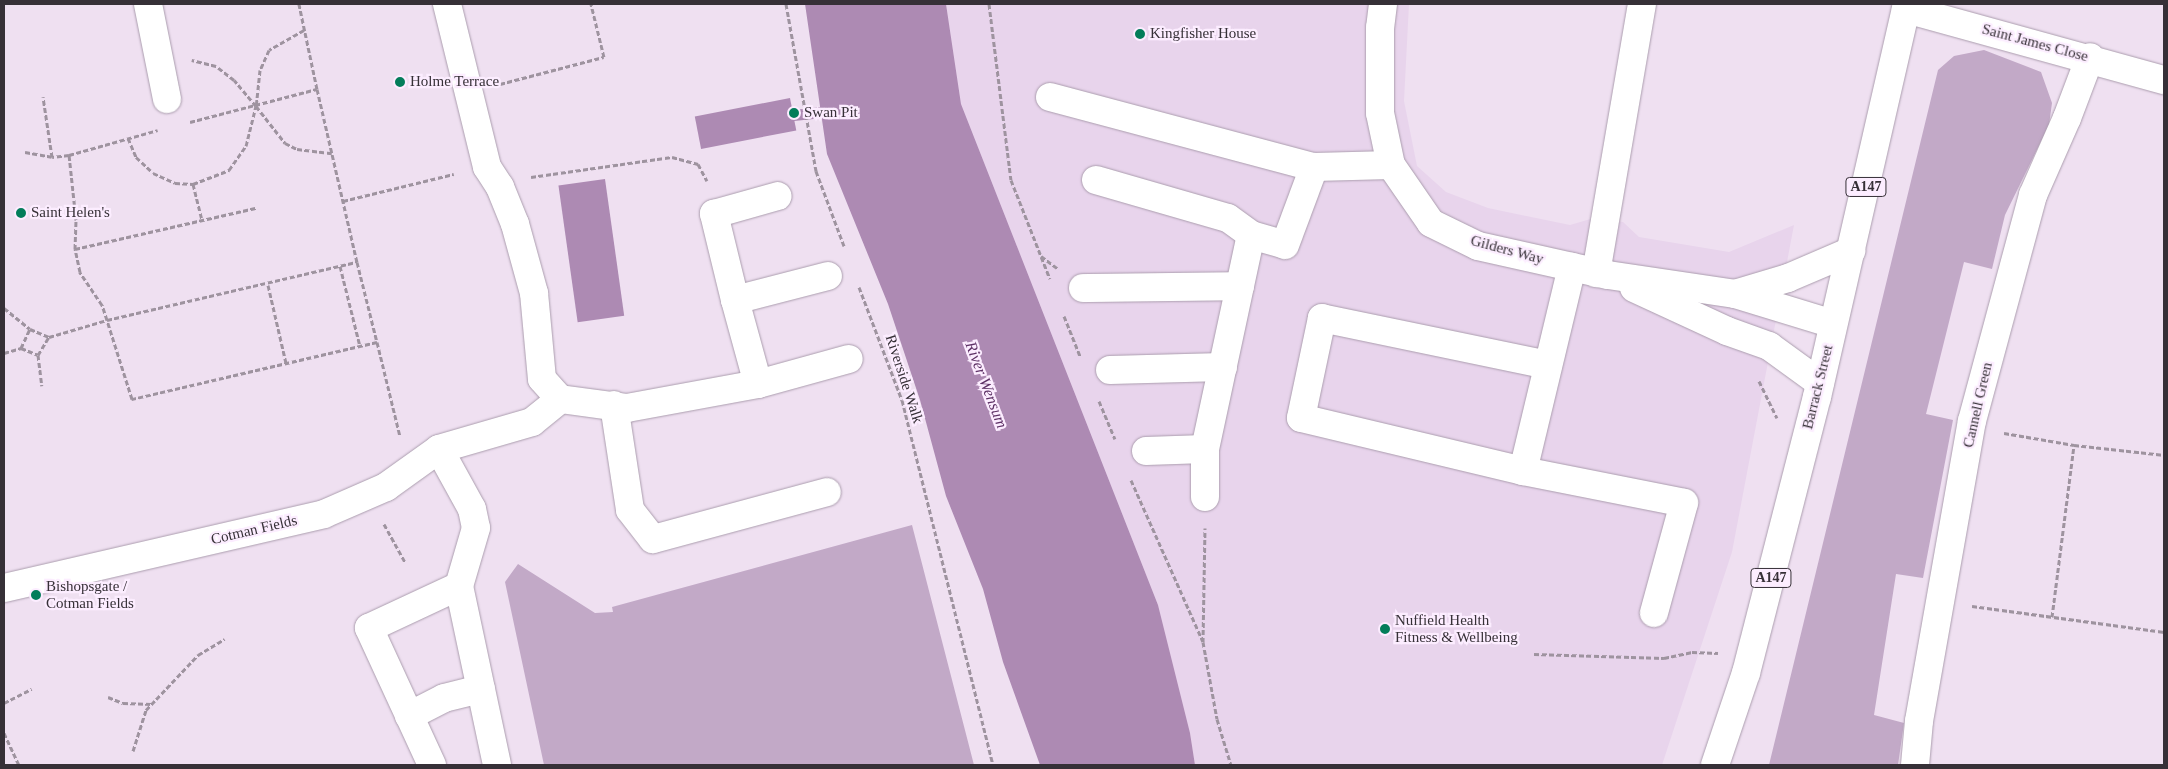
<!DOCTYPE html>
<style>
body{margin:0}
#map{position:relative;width:2168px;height:769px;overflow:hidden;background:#efe0f1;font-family:Georgia,serif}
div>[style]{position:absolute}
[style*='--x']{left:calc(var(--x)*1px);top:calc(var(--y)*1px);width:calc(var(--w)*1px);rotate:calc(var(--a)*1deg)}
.built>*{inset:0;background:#e8d4ec}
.green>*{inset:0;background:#c2a9c7}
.water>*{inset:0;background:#ad8ab3;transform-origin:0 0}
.stream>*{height:11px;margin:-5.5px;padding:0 5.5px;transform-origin:5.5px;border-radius:5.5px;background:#ad8ab3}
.path>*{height:3px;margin-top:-1.5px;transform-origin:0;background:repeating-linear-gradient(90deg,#9e939f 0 5px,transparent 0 7.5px)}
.roads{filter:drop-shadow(0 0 1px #ab9dae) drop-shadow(0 0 1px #ab9dae)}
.minor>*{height:28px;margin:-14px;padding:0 14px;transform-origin:14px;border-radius:14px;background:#fff}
.major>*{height:28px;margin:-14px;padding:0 14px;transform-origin:14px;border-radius:14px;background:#fff}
.dots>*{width:14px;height:14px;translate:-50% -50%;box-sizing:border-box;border:2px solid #fcedff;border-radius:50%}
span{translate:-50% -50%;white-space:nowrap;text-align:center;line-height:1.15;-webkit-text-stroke:4.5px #fcedff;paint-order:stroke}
.shield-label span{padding:1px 4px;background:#fcedff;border:1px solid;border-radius:4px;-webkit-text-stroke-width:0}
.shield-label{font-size:14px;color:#363037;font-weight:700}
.poi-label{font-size:15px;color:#363037}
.left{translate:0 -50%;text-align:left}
.street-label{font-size:15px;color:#363037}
.water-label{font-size:16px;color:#5e3166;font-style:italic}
.frame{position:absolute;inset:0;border:5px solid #363037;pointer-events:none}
</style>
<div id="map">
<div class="built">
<i style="clip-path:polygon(946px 4px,1409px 4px,1404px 101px,1417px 166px,1446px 192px,1488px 208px,1570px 225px,1594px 218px,1623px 222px,1639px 237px,1729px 252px,1794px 225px,1732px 552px,1662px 765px,1195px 765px,1190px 733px,1158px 605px,961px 104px)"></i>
</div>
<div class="green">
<i style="clip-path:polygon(1984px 50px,2041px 72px,2052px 103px,2049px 125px,2005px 215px,1992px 269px,1964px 262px,1926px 414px,1953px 420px,1923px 578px,1896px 574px,1874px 715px,1904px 723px,1898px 765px,1769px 765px,1938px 70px,1954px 56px)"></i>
<i style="clip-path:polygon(912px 525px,974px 765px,544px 765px,505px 582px,518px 564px,595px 613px,613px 612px,612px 607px)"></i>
</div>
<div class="water">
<i style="clip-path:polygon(805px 4px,946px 4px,961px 104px,1158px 605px,1190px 733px,1195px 765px,1040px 765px,1003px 662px,983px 589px,946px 496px,920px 400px,888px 304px,827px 154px)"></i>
<i style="left:790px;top:98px;width:33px;height:97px;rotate:79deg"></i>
<i style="left:605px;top:179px;width:138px;height:47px;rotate:82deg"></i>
</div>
<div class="stream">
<i style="--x:793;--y:115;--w:27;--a:-6"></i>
</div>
<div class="path">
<i style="--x:786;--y:4;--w:170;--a:79.8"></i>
<i style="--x:816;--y:171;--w:80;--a:69.5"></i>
<i style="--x:989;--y:4;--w:177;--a:82.9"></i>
<i style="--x:1011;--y:180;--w:106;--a:68.5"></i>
<i style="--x:304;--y:30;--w:40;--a:150.3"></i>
<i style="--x:269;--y:50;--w:22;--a:114"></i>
<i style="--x:260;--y:70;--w:36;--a:96"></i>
<i style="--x:256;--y:106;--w:47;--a:51.9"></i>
<i style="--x:285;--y:143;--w:13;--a:27"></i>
<i style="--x:297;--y:149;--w:35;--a:7"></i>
<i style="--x:500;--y:84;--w:107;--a:-14.6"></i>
<i style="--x:604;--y:57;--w:55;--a:-103.8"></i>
<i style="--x:317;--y:89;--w:178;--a:77"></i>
<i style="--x:190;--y:122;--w:131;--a:-14.6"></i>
<i style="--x:317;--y:89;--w:87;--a:-102"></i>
<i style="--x:128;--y:138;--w:21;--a:67"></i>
<i style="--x:136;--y:157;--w:23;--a:43"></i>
<i style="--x:153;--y:173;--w:24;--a:24"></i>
<i style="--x:175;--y:183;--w:18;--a:3"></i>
<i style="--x:193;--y:184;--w:39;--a:-21"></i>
<i style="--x:229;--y:170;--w:29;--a:-55"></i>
<i style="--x:246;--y:146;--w:41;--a:-76"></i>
<i style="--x:256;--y:106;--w:34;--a:-130"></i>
<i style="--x:234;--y:80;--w:23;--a:-142"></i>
<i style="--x:216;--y:66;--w:25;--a:-166"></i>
<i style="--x:25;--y:152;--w:27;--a:10"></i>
<i style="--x:69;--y:155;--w:92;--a:-15.7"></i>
<i style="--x:531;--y:177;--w:142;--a:-8.1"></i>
<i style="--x:672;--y:157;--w:27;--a:15"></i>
<i style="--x:698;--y:164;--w:19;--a:62"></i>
<i style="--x:193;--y:184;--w:37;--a:76"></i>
<i style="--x:343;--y:201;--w:114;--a:-13.7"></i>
<i style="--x:75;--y:249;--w:186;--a:-12.8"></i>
<i style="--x:1041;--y:256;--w:21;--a:37"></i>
<i style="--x:340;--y:266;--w:82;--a:76"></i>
<i style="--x:268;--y:285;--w:80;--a:77"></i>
<i style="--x:859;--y:287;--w:121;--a:69.2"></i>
<i style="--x:902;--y:400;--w:376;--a:76"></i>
<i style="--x:4;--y:308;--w:33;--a:39"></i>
<i style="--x:1064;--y:316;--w:43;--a:68.2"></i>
<i style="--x:377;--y:342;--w:97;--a:76.3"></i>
<i style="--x:21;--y:348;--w:18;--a:22"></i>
<i style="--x:38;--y:355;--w:21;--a:-59"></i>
<i style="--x:4;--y:353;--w:18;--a:-16"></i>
<i style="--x:21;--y:348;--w:21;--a:-65"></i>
<i style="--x:30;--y:329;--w:21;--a:23"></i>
<i style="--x:49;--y:337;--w:60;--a:-16.3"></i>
<i style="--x:107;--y:320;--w:257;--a:-13.1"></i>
<i style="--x:357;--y:262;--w:82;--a:76"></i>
<i style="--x:377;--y:342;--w:252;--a:166.9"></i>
<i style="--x:132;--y:399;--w:83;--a:-107.6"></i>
<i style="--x:107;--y:320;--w:16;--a:-108"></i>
<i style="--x:102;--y:305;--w:40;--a:-124"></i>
<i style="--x:80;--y:272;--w:24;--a:-102"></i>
<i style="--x:75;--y:249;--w:29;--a:-88"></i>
<i style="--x:76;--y:220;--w:65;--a:-96.1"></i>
<i style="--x:69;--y:155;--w:17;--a:173"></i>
<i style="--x:52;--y:157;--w:61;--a:-98.5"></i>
<i style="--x:38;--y:355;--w:31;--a:83"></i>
<i style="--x:1759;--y:381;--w:41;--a:64.1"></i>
<i style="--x:1099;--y:401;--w:41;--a:67.2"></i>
<i style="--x:2004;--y:433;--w:71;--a:9.7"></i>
<i style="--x:2074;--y:445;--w:91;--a:6.3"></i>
<i style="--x:1131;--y:480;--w:177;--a:66"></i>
<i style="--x:1203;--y:642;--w:78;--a:79.7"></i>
<i style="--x:1217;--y:719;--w:48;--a:73.1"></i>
<i style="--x:384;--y:524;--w:43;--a:61.1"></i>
<i style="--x:1972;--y:606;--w:194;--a:7.7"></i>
<i style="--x:2052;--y:617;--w:173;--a:-82.7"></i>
<i style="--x:1203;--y:642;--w:114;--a:-89"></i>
<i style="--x:1534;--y:654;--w:130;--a:1.8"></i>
<i style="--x:1664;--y:658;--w:29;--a:-12"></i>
<i style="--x:1692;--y:652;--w:26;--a:2"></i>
<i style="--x:108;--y:697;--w:16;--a:22"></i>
<i style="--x:123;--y:703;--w:29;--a:2"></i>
<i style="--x:4;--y:703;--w:31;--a:-27"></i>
<i style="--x:4;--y:733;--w:35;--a:65"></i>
<i style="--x:133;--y:751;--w:43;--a:-72.4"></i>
<i style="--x:146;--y:710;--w:76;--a:-46.6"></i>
<i style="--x:198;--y:655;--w:31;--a:-31"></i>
</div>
<div class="roads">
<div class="minor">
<i style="--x:148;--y:4;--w:97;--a:78.7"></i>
<i style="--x:447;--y:4;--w:168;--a:76.2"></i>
<i style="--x:487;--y:167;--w:24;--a:57"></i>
<i style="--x:500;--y:187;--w:40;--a:68"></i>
<i style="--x:515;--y:224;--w:72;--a:74.6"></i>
<i style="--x:534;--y:293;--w:86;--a:84.7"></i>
<i style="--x:542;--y:379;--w:27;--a:48"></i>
<i style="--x:560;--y:399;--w:68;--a:7.7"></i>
<i style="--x:627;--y:408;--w:133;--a:-10.4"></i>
<i style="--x:758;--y:384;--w:94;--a:-15.4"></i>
<i style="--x:1383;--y:4;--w:24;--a:97"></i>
<i style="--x:1380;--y:28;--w:85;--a:90"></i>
<i style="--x:1380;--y:113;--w:53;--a:78.1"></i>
<i style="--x:1391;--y:165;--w:70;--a:55.4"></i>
<i style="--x:1431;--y:223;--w:52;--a:26.1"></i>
<i style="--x:1478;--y:246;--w:133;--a:12.6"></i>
<i style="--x:1608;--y:275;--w:128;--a:8.5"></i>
<i style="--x:1735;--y:294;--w:102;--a:17"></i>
<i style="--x:1906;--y:9;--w:268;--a:15.4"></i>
<i style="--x:1050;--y:97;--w:273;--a:14.9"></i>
<i style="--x:1314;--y:167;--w:77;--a:-1.5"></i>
<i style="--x:1096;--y:180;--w:137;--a:16.1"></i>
<i style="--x:1228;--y:218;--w:29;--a:36"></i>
<i style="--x:1596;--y:273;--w:273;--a:-80.3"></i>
<i style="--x:1083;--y:288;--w:157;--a:-0.7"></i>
<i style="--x:1634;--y:288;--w:102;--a:24.8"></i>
<i style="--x:1727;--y:331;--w:45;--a:19.7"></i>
<i style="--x:1769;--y:346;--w:63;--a:36"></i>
<i style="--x:1735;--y:294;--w:55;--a:-16.8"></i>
<i style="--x:1788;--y:278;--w:69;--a:-23.2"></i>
<i style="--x:735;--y:300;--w:89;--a:-103.7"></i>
<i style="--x:714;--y:214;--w:66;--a:-15.7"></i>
<i style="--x:1548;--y:365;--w:231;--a:-168.3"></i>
<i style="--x:1322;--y:318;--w:102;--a:101.9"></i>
<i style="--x:1301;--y:418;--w:228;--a:13.4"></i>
<i style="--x:1523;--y:471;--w:164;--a:11.2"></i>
<i style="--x:1684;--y:503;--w:114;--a:105.3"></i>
<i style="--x:1110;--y:370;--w:113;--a:-1.5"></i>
<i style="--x:758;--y:384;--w:87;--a:-105.3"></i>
<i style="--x:735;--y:300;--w:96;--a:-14.5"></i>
<i style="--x:614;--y:405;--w:106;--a:81.3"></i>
<i style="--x:630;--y:510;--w:37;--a:52"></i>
<i style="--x:653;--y:539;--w:180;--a:-15.1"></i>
<i style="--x:439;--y:449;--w:68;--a:61.2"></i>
<i style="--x:472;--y:509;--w:19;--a:78"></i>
<i style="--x:476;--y:528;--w:60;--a:106.3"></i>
<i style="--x:459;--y:586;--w:183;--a:78"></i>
<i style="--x:1146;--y:451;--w:59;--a:-1.9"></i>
<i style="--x:1523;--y:471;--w:210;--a:-76.5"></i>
<i style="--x:1205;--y:497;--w:48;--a:-90"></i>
<i style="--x:1205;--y:449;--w:219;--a:-77.9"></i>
<i style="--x:1251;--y:235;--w:35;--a:16"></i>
<i style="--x:1285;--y:245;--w:83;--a:-69.6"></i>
<i style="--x:4;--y:588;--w:328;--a:-13"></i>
<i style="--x:324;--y:514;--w:68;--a:-23.5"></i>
<i style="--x:386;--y:487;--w:65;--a:-35.6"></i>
<i style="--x:439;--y:449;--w:97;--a:-16.2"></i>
<i style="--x:532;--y:422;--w:36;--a:-39"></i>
<i style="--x:409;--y:716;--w:39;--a:-27"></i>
<i style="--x:444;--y:698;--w:38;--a:-14"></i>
<i style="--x:432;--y:765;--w:151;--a:-114.7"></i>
<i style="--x:369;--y:628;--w:99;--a:-25"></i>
<i style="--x:1915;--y:765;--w:44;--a:-84.8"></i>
<i style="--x:1919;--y:721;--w:305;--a:-80"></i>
<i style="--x:1972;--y:421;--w:234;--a:-74.9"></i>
<i style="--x:2033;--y:195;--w:84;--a:-66.2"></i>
<i style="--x:2067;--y:118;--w:65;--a:-69.3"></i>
</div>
<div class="major">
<i style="--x:1715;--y:765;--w:97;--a:-71.4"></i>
<i style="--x:1746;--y:673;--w:285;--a:-75.6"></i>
<i style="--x:1817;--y:397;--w:403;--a:-77.1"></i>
</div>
</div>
<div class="dots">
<i style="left:1140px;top:34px;background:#037d5a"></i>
<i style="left:400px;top:82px;background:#037d5a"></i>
<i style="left:794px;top:113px;background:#037d5a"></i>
<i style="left:21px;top:213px;background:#037d5a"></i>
<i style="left:36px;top:595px;background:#037d5a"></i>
<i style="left:1385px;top:629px;background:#037d5a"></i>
</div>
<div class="shield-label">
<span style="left:1866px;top:187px">A147</span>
<span style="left:1771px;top:578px">A147</span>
</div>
<div class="poi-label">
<span class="left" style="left:1150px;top:34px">Kingfisher House</span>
<span class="left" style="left:410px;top:82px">Holme Terrace</span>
<span class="left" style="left:804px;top:113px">Swan Pit</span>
<span class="left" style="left:31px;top:213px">Saint Helen's</span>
<span class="left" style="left:46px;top:595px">Bishopsgate /<br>Cotman Fields</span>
<span class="left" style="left:1395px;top:629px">Nuffield Health<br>Fitness &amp; Wellbeing</span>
</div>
<div class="street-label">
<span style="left:2035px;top:43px;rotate:15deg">Saint James Close</span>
<span style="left:1507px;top:250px;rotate:15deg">Gilders Way</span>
<span style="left:904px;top:379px;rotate:72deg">Riverside Walk</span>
<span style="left:1818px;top:387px;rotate:-76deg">Barrack Street</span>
<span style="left:1978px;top:405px;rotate:-77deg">Cannell Green</span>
<span style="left:254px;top:530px;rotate:-13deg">Cotman Fields</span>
</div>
<div class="water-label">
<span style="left:986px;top:385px;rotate:69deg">River Wensum</span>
</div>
<div class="frame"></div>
</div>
